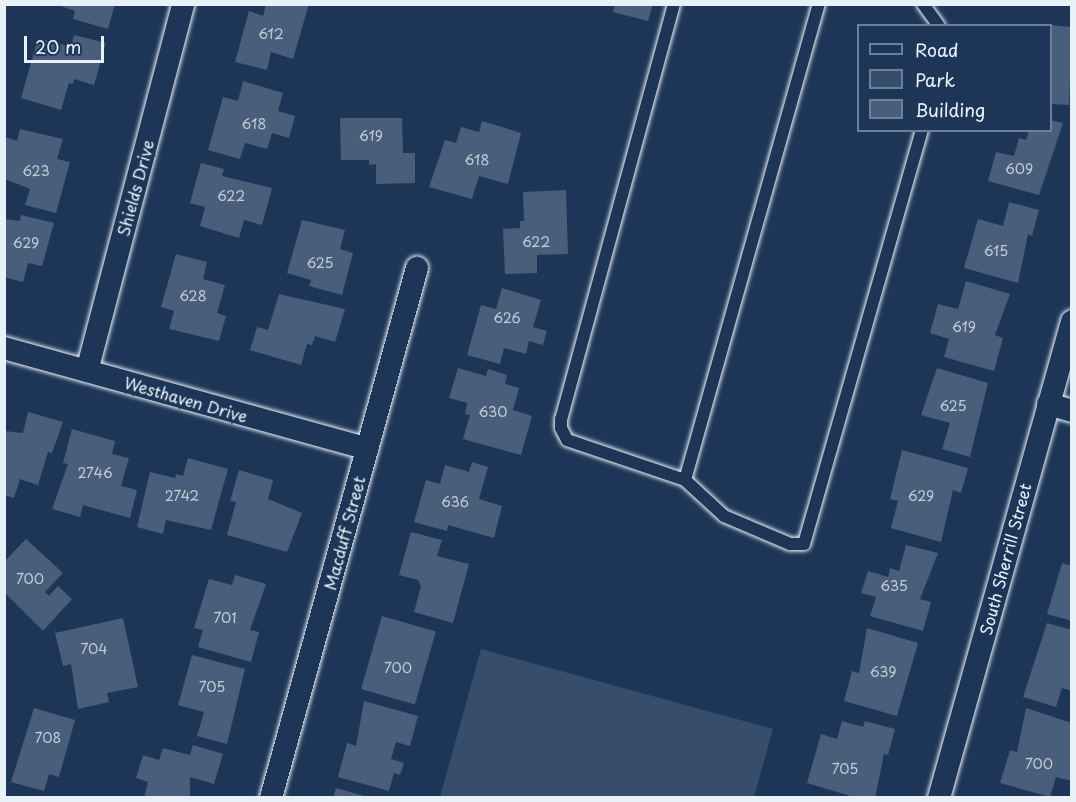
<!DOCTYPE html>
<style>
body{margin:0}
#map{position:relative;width:1076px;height:802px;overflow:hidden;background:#1d3557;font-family:"Playpen Sans",sans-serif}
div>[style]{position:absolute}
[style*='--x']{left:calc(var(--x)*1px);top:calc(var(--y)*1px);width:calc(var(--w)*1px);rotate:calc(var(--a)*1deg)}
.green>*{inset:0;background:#374d6c}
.building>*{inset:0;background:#495e7a;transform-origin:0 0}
.roads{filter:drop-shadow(0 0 2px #e8f1f8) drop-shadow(0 0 2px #e8f1f8)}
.service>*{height:12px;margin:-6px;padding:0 6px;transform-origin:6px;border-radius:6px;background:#1d3557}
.minor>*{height:22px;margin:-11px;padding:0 11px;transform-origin:11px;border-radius:11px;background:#1d3557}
span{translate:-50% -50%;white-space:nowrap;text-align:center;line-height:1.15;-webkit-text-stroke:5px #1d3557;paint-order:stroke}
.number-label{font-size:14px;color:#c0ccd8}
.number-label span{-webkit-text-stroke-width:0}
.street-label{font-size:16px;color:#e8f1f8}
.frame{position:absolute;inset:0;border:6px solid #e8f1f8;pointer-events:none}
.legend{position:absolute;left:857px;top:24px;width:195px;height:108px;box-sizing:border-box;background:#1d3557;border:2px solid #6e8097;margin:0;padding:8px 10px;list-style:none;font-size:18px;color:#e8f1f8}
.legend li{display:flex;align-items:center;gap:12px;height:30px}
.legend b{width:30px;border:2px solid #6e8097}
.scale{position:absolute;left:24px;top:36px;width:80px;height:27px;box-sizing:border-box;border:3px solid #e8f1f8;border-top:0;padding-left:8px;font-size:18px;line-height:21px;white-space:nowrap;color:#e8f1f8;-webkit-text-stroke:4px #1d3557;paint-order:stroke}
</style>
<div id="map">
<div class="green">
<i style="clip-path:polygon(481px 649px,773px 729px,754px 797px,440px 797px)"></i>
</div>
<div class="building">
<i style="clip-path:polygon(55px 4px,115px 4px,108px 29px,73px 19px,75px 11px)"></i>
<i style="clip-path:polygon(266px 4px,309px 4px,293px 59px,271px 52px,267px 70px,235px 62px,249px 11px,263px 16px)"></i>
<i style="clip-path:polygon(615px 4px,653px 4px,648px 21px,613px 12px)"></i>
<i style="clip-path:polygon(1050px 25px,1072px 27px,1069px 105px,1050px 104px)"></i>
<i style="clip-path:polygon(74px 35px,106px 43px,94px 85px,74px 79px,73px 84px,69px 83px,61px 110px,21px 98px,38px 38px,71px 47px)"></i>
<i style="clip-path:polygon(243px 81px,283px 93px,278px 111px,295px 116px,289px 138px,272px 133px,267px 149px,245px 143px,240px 159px,208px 150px,223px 97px,238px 101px)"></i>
<i style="clip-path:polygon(340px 118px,402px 118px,403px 153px,415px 153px,415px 183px,376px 184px,376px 164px,369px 165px,369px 160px,341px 160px)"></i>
<i style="clip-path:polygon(1050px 120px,1063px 123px,1039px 195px,988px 181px,996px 152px,1014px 156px,1019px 138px,1026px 140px,1029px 130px,1050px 130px)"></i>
<i style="clip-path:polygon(482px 121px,521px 133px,508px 184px,479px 176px,472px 199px,429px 187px,445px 140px,456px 143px,461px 127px,479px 132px)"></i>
<i style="clip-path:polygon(20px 129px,63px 139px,57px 159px,70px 162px,56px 213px,25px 205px,30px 189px,5px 179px,5px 137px,17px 141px)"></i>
<i style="clip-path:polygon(201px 163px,224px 169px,222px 176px,272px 188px,262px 225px,244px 220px,239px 238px,200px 226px,205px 207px,190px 203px)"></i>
<i style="clip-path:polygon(566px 190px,568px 254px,537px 255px,537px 273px,505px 274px,503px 229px,520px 228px,520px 221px,524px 221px,523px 192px)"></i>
<i style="clip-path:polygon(1009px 202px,1039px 210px,1032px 236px,1028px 234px,1018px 283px,964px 268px,978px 219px,1003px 226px)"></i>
<i style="clip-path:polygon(21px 215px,54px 223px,42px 266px,28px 263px,23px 282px,4px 277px,4px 219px,20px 221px)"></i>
<i style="clip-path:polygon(302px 220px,345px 230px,340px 249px,353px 253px,342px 295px,309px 286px,311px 280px,287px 273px)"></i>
<i style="clip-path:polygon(176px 254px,207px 262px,203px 279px,225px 285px,217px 313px,226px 316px,219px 341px,169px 329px,174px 311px,161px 307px)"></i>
<i style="clip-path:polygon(966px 281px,1010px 294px,995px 335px,1003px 338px,994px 371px,944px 357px,949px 339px,930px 333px,938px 304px,958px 309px)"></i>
<i style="clip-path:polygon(502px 288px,541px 300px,533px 327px,547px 331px,543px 345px,529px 341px,526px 354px,504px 348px,500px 364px,467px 355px,481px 305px,496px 309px)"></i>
<i style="clip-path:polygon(279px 294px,345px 309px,335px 342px,315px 336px,312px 345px,307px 344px,301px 365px,250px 350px,257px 327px,268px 330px)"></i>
<i style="clip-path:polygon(458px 368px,486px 376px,488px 369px,507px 375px,505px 384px,519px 388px,513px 410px,532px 416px,521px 455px,463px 439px,470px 415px,465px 414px,467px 403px,449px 398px)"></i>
<i style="clip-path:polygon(937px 368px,988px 383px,970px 457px,942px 449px,950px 423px,921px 415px)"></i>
<i style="clip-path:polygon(28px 412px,63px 422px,52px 453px,48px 452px,38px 485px,20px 479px,14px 498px,4px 495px,4px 431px,23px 433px)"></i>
<i style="clip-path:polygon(72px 429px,115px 441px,112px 454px,129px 458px,121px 486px,137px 490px,130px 518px,83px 505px,80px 517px,52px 509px,68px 464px,63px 463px)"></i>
<i style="clip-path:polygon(902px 450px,968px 468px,961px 493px,953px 490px,941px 542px,891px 528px,898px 501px,890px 499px)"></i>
<i style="clip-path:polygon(188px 458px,228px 469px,211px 530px,166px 520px,163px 534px,137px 527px,150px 472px,175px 478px,176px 474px,183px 476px)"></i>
<i style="clip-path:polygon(472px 462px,488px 467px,479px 499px,502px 506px,494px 538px,448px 525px,447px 531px,414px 522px,426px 480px,440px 484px,445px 465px,469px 472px)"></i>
<i style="clip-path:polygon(239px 470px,273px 480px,268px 499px,302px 513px,287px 552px,227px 535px,236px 502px,230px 501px)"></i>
<i style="clip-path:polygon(411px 532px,442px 540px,437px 556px,469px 564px,453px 623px,414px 612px,421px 586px,418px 580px,399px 575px)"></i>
<i style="clip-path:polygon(26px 539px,63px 573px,45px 592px,49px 596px,58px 586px,72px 599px,43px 631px,4px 592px,4px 562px)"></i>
<i style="clip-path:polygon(906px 545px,938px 553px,920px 599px,931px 602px,923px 631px,870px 616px,876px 597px,861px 593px,868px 571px,888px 577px,890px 568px,899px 571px)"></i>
<i style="clip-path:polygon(1062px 563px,1072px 566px,1072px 621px,1047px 614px)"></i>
<i style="clip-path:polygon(235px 575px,266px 584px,250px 630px,259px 632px,251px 662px,198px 647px,203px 630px,194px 628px,209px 579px,232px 585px)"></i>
<i style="left:382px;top:616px;width:56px;height:76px;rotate:16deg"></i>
<i style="clip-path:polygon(123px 618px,138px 687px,107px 693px,109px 702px,78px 709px,71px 664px,63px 666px,55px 633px)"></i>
<i style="clip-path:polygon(1047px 623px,1072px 630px,1072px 691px,1062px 688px,1056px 707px,1023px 697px)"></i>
<i style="clip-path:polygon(867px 628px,918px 643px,897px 716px,844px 701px,852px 671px,859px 673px)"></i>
<i style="clip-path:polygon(192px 655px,245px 669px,227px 744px,197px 736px,204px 712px,178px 705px)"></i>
<i style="clip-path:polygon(364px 701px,418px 716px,410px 746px,396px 742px,391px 759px,404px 763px,400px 775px,394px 773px,389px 791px,338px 777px,347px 743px,356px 746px)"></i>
<i style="clip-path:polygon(34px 708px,75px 720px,59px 777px,49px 774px,44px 791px,11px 782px)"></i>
<i style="clip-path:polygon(1026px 708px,1072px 723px,1072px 781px,1056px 777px,1050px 797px,1000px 783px,1010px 750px,1017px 752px)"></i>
<i style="clip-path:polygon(842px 721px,863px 727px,865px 721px,895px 729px,888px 755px,884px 754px,875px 798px,857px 798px,807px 783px,821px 734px,837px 739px)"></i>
<i style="clip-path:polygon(193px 745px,223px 754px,214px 784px,190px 777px,190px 798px,144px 798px,148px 782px,136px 778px,143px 755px,159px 760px,163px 748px,190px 755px)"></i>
<i style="clip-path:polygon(336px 788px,368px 797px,368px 798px,333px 798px)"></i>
</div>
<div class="roads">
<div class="service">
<i style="--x:674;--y:4;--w:430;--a:105.2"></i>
<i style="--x:561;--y:419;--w:9;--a:90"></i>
<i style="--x:561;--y:428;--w:13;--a:63"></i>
<i style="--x:567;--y:440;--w:125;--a:18.7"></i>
<i style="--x:685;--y:480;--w:53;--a:42.7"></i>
<i style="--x:724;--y:516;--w:72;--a:23"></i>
<i style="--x:790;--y:544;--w:14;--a:0"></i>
<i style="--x:804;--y:544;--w:430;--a:-74.1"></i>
<i style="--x:923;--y:4;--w:27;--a:54"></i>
<i style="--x:685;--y:480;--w:495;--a:-74.3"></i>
</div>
<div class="minor">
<i style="--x:4;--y:348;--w:377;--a:15.5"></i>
<i style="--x:87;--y:371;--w:379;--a:-75.3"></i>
<i style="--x:1048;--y:404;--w:25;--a:16"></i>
<i style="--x:271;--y:798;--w:550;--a:-74.6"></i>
<i style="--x:939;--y:798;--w:495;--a:-74.4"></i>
</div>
</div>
<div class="number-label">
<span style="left:271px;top:34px">612</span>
<span style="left:254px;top:124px">618</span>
<span style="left:371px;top:136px">619</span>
<span style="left:477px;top:160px">618</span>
<span style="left:1019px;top:169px">609</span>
<span style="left:36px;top:171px">623</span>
<span style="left:231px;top:196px">622</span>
<span style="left:536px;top:242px">622</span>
<span style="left:26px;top:243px">629</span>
<span style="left:996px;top:251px">615</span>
<span style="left:320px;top:263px">625</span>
<span style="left:193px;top:296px">628</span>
<span style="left:507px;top:318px">626</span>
<span style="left:964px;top:327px">619</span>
<span style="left:953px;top:406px">625</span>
<span style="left:493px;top:412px">630</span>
<span style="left:95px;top:473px">2746</span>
<span style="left:182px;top:496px">2742</span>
<span style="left:921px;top:496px">629</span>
<span style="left:455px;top:502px">636</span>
<span style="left:30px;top:579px">700</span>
<span style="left:894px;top:586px">635</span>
<span style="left:225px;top:618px">701</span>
<span style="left:94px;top:649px">704</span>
<span style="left:398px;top:668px">700</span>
<span style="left:883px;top:672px">639</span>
<span style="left:212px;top:687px">705</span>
<span style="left:48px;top:738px">708</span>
<span style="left:1039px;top:764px">700</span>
<span style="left:845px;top:769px">705</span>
</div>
<div class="street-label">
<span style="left:135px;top:188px;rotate:-75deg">Shields Drive</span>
<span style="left:186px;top:399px;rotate:16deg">Westhaven Drive</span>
<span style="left:344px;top:533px;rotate:-75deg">Macduff Street</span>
<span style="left:1005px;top:559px;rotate:-75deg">South Sherrill Street</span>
</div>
<div class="frame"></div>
<ul class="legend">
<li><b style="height:8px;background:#1d3557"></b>Road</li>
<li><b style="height:16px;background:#374d6c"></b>Park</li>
<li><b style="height:16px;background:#495e7a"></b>Building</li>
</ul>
<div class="scale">20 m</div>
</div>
